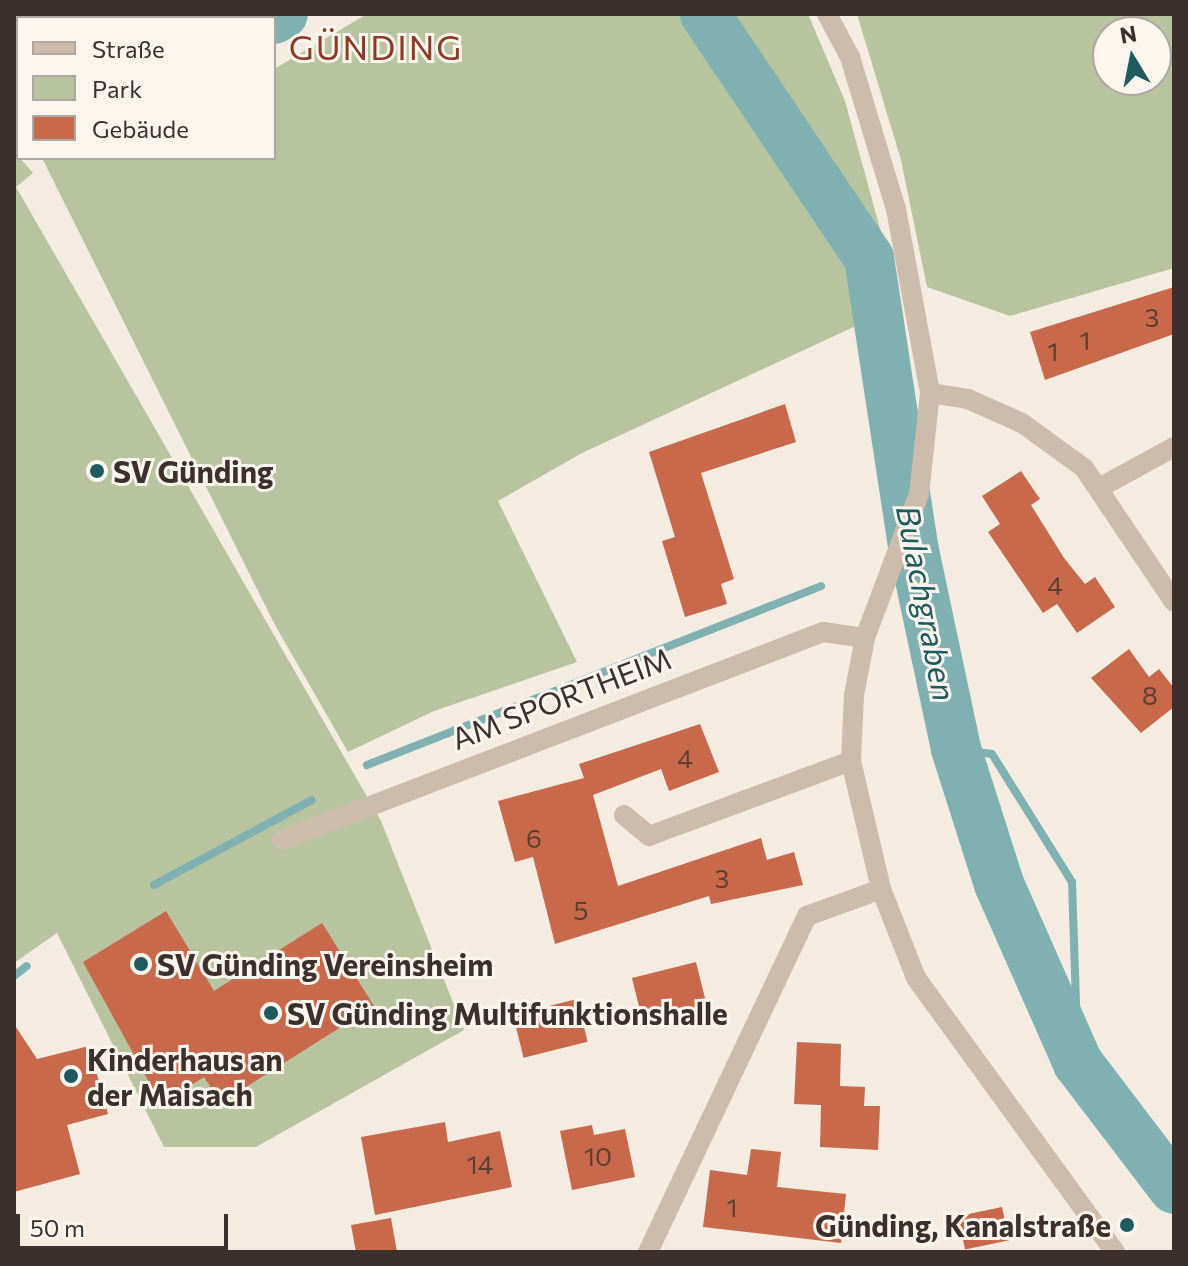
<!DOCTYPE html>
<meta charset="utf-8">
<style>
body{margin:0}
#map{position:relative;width:1188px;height:1266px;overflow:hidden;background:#f4ebe1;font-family:Commissioner,sans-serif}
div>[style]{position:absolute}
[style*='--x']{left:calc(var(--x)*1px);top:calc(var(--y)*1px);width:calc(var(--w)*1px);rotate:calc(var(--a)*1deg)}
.green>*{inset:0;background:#b8c4a0}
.stream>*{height:8px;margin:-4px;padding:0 4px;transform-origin:4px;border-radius:4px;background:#7fb0b2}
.river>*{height:50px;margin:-25px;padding:0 25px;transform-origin:25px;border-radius:25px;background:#7fb0b2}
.building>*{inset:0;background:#c8694b;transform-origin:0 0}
.street>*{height:20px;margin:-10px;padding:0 10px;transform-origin:10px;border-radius:10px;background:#cdbbac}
.dots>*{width:22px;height:22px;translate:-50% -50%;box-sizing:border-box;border:4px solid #fbf5ee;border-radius:50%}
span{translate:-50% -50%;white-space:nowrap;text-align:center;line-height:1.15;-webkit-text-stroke:6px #fbf5ee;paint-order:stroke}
.number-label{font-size:26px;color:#5e3e33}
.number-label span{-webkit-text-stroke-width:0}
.poi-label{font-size:30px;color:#3b302b;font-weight:700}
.left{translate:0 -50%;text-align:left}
.right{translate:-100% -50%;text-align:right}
.street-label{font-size:30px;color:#3b302b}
.water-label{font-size:32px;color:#1f5a5e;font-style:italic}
.quarter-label{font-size:34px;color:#8c3b22;letter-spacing:2px}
.frame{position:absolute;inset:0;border:16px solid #3b302b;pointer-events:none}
.legend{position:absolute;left:16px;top:16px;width:260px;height:144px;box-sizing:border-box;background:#fbf5ee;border:2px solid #aea6a0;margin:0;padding:10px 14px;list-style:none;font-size:24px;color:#3b302b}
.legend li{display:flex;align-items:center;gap:16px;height:40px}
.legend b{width:40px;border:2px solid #aea6a0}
.north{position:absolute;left:1092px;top:16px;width:80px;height:80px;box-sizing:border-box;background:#fbf5ee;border:2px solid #aea6a0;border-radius:50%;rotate:350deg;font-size:22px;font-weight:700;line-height:32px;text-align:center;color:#3b302b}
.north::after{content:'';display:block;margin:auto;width:28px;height:36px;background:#1f5a5e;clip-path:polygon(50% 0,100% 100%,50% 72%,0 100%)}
.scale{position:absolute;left:16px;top:1214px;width:212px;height:36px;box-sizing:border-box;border:4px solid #3b302b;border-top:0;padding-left:10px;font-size:24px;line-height:28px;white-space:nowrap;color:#3b302b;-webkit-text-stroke:6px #fbf5ee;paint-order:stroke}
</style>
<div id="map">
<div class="green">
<i style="clip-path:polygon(367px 14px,808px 14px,845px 101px,901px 305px,582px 453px,498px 501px,577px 662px,434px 711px,348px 752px,275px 625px,42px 158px,274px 158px,274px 69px)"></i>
<i style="clip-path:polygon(evenodd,857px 14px,1174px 14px,1174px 268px,1010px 316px,927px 287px,901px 160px,857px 14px,1108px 32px,1156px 32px,1156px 80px,1108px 80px,1108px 32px)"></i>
<i style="clip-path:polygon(14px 151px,33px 173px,16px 187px,381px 821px,464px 1030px,256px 1147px,164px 1147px,57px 933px,14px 963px)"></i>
</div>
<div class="stream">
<i style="--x:956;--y:749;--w:36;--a:8"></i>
<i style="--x:992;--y:754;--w:151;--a:58"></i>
<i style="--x:1072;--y:882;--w:181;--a:88.1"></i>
<i style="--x:367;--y:765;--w:488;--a:-21.5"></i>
<i style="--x:154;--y:885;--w:179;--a:-28.3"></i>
<i style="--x:14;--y:976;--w:16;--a:-38"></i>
</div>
<div class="river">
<i style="--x:705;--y:14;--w:294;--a:56.1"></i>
<i style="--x:869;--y:258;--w:296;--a:81.3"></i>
<i style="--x:914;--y:551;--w:202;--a:78"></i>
<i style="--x:956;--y:749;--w:142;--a:72.3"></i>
<i style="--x:999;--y:884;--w:196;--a:66.2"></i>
<i style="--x:1078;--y:1063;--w:158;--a:52.7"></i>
<i style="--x:274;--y:19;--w:10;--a:-29"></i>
<i style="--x:14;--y:63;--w:4;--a:0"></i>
</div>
<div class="building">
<i style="clip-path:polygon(1174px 287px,1174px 334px,1045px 380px,1030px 332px)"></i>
<i style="clip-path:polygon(785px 404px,796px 442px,701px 473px,734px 579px,721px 584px,727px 604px,685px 617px,662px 541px,675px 537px,649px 452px)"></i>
<i style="clip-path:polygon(1021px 471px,1040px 499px,1031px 505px,1064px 558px,1085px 584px,1095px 577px,1115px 607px,1077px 633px,1057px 604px,1043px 613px,988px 532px,1000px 524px,982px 496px)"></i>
<i style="clip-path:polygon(1129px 649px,1149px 677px,1159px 669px,1174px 688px,1174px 707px,1141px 733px,1091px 678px)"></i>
<i style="clip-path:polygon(700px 724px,719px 772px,669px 791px,661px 769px,593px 795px,618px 886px,761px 838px,767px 860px,794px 852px,803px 885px,711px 904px,709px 896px,555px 944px,533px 857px,515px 862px,498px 801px,584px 778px,579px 764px)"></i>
<i style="clip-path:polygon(166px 911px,214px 991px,322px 923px,374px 1006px,221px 1103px,204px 1077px,161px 1104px,83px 962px)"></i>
<i style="left:696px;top:962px;width:46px;height:66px;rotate:76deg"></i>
<i style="left:577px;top:999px;width:44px;height:66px;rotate:76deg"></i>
<i style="clip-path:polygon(14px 1024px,37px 1059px,89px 1046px,108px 1114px,67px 1125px,80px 1174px,14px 1192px)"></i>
<i style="clip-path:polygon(797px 1042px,841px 1044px,840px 1086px,865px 1087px,864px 1106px,880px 1106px,878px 1150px,820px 1147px,821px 1105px,794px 1104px)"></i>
<i style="clip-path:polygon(445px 1122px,448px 1142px,500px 1131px,512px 1187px,375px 1215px,361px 1137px)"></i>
<i style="clip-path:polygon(592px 1125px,594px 1135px,625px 1129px,635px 1177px,572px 1190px,560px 1131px)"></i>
<i style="clip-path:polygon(751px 1149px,781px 1152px,777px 1187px,846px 1194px,841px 1243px,703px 1227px,710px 1170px,747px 1175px)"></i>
<i style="left:1002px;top:1207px;width:34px;height:45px;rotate:78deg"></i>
<i style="clip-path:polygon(391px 1218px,397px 1252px,356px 1252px,351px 1225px)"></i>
</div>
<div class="street">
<i style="--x:827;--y:14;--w:49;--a:61.9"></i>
<i style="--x:850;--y:57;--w:159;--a:73.2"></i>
<i style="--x:896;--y:209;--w:187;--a:79.5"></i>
<i style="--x:930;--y:393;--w:102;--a:96.2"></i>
<i style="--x:919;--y:494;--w:154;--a:110.6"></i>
<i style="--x:865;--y:638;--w:58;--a:100.9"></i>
<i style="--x:854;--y:695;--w:66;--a:92.6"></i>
<i style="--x:851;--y:761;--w:131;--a:76.8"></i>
<i style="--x:881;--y:889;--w:96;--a:68.5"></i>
<i style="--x:916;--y:978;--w:339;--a:54"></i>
<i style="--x:930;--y:393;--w:38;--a:9"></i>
<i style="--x:968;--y:399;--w:59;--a:24"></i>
<i style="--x:1022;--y:423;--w:77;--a:36"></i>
<i style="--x:1084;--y:468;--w:161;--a:56.1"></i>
<i style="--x:1099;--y:488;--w:85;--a:-28.7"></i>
<i style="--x:624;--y:815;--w:33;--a:40"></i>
<i style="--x:649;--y:836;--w:215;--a:-20.4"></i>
<i style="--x:282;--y:840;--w:580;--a:-21.03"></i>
<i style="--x:823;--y:632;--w:42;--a:8.1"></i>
<i style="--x:648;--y:1252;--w:372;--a:-64.7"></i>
<i style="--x:807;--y:916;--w:79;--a:-20"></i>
</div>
<div class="dots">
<i style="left:97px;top:471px;background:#1f5a5e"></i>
<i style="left:141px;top:964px;background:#1f5a5e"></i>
<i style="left:271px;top:1013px;background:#1f5a5e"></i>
<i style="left:71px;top:1076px;background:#1f5a5e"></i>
<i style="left:1127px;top:1225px;background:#1f5a5e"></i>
</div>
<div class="number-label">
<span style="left:1152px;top:317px">3</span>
<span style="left:1085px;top:340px">1</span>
<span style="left:1053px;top:351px">1</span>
<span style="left:1055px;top:585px">4</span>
<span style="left:1150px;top:695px">8</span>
<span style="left:685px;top:758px">4</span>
<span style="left:534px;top:838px">6</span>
<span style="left:722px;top:878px">3</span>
<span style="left:581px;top:910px">5</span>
<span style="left:598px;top:1156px">10</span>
<span style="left:480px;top:1164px">14</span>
<span style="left:732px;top:1207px">1</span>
</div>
<div class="poi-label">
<span class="left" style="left:113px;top:471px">SV Günding</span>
<span class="left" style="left:157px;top:964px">SV Günding Vereinsheim</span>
<span class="left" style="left:287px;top:1013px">SV Günding Multifunktionshalle</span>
<span class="left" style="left:87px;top:1076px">Kinderhaus an<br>der Maisach</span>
<span class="right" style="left:1111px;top:1225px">Günding, Kanalstraße</span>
</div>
<div class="street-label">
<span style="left:561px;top:698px;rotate:-21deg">AM SPORTHEIM</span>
</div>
<div class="water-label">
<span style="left:927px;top:603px;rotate:79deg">Bulachgraben</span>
</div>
<div class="quarter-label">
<span style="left:376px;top:47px">GÜNDING</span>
</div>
<div class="frame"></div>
<ul class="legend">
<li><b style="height:10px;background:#cdbbac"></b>Straße</li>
<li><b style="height:22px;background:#b8c4a0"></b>Park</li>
<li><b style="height:22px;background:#c8694b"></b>Gebäude</li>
</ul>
<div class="north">N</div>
<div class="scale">50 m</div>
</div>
